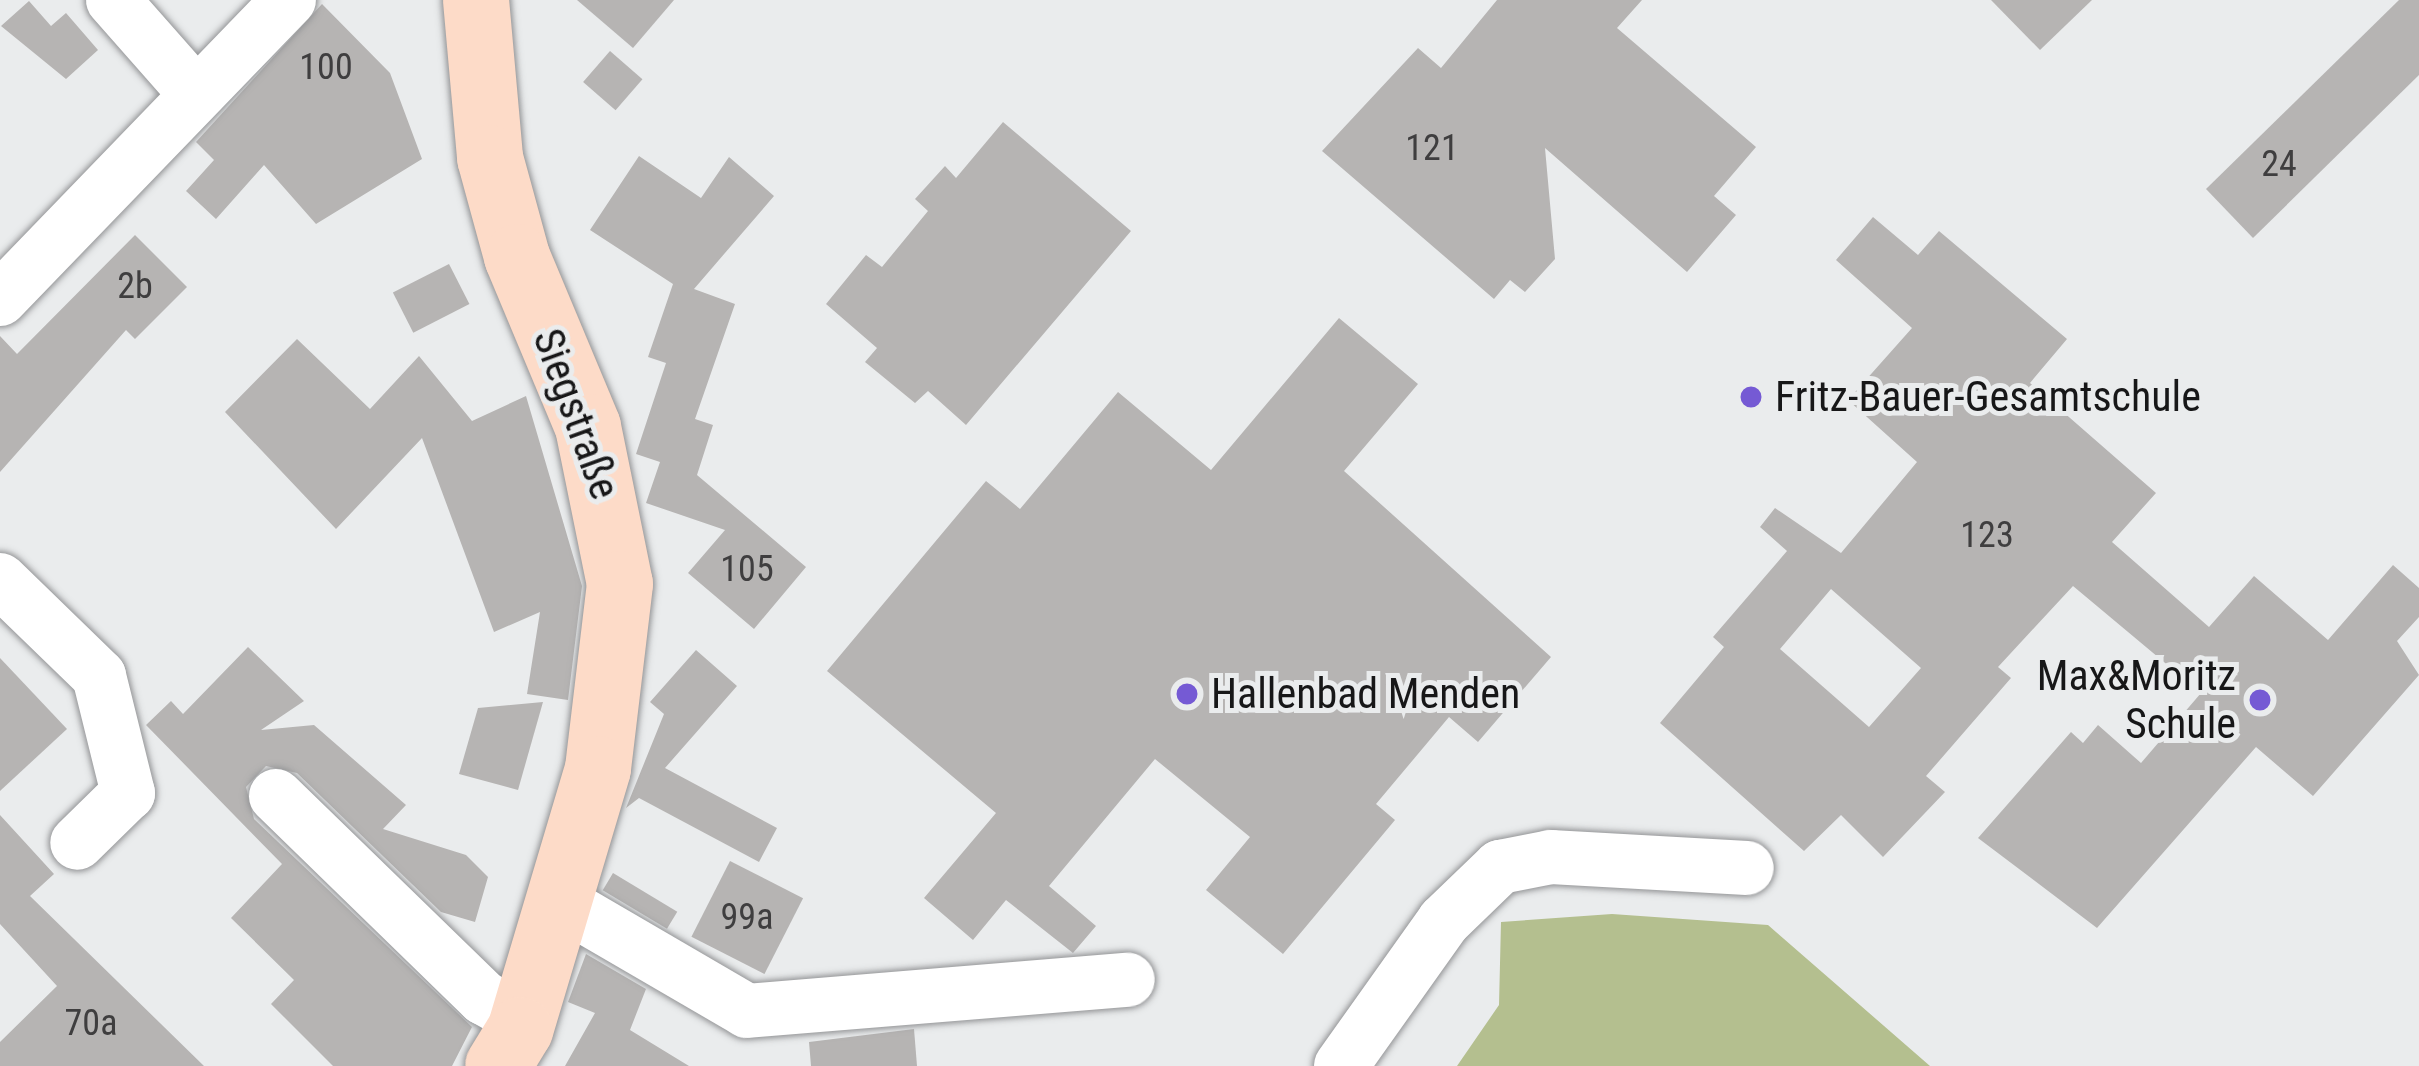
<!DOCTYPE html>
<meta charset="utf-8">
<style>
body{margin:0}
#map{position:relative;width:2419px;height:1066px;overflow:hidden;background:#eaeced;font-family:"Roboto Condensed",sans-serif}
div>[style]{position:absolute}
[style*='--x']{left:calc(var(--x)*1px);top:calc(var(--y)*1px);width:calc(var(--w)*1px);rotate:calc(var(--a)*1deg)}
.green>*{inset:0;background:#b4bf8f}
.building>*{inset:0;background:#b6b4b3;transform-origin:0 0}
.roads{filter:drop-shadow(0 0 3px #949597) drop-shadow(0 0 3px #949597)}
.minor>*{height:54px;margin:-27px;padding:0 27px;transform-origin:27px;border-radius:27px;background:#fff}
.major>*{height:66px;margin:-33px;padding:0 33px;transform-origin:33px;border-radius:33px;background:#fddbc8}
.dots>*{width:33px;height:33px;translate:-50% -50%;box-sizing:border-box;border:6px solid #eaeced;border-radius:50%}
span{translate:-50% -50%;white-space:nowrap;text-align:center;line-height:1.15;-webkit-text-stroke:10px #eaeced;paint-order:stroke}
.number-label{font-size:36px;color:#3f3e3f}
.number-label span{-webkit-text-stroke-width:0}
.poi-label{font-size:42px;color:#171718}
.left{translate:0 -50%;text-align:left}
.right{translate:-100% -50%;text-align:right}
.street-label{font-size:42px;color:#171718}
</style>
<div id="map">
<div class="green">
<i style="clip-path:polygon(1612px 914px,1768px 925px,1930px 1066px,1457px 1066px,1499px 1005px,1501px 922px)"></i>
</div>
<div class="building">
<i style="clip-path:polygon(577px 0,674px 0,633px 48px)"></i>
<i style="clip-path:polygon(1497px 0,1642px 0,1617px 28px,1756px 147px,1714px 196px,1736px 215px,1687px 272px,1545px 148px,1555px 259px,1525px 292px,1510px 280px,1494px 299px,1322px 151px,1418px 48px,1441px 68px)"></i>
<i style="clip-path:polygon(1991px 0,2092px 0,2040px 50px)"></i>
<i style="clip-path:polygon(2399px 0,2419px 0,2419px 75px,2253px 238px,2206px 189px)"></i>
<i style="clip-path:polygon(29px 1px,51px 26px,66px 13px,98px 50px,66px 79px,1px 26px)"></i>
<i style="clip-path:polygon(322px 4px,390px 73px,422px 159px,316px 224px,264px 165px,216px 219px,186px 191px,214px 160px,196px 142px)"></i>
<i style="left:610px;top:51px;width:43px;height:41px;rotate:41deg"></i>
<i style="clip-path:polygon(1003px 122px,1131px 231px,966px 425px,928px 391px,915px 403px,865px 362px,877px 348px,826px 304px,866px 255px,882px 267px,928px 211px,915px 199px,945px 166px,956px 178px)"></i>
<i style="clip-path:polygon(639px 156px,701px 198px,729px 157px,774px 196px,694px 289px,735px 304px,695px 419px,713px 425px,697px 475px,806px 567px,754px 629px,688px 573px,725px 530px,646px 503px,660px 462px,636px 454px,666px 363px,648px 357px,673px 284px,590px 230px)"></i>
<i style="clip-path:polygon(evenodd,1873px 217px,1918px 255px,1939px 231px,2067px 339px,2030px 383px,2156px 493px,2112px 542px,2209px 627px,2254px 576px,2328px 640px,2393px 565px,2419px 588px,2419px 617px,2397px 641px,2419px 675px,2313px 796px,2256px 747px,2097px 928px,1978px 838px,2071px 732px,2083px 743px,2098px 725px,2141px 763px,2201px 693px,2073px 586px,1998px 667px,2011px 678px,1926px 776px,1945px 792px,1883px 857px,1841px 815px,1804px 851px,1660px 723px,1724px 647px,1713px 637px,1787px 551px,1760px 527px,1775px 508px,1841px 553px,1917px 462px,1848px 400px,1912px 328px,1836px 260px,1873px 217px,1831px 589px,1921px 668px,1869px 727px,1780px 649px,1831px 589px)"></i>
<i style="clip-path:polygon(135px 235px,187px 287px,135px 339px,126px 330px,0 472px,0 336px,17px 354px)"></i>
<i style="left:449px;top:264px;width:45px;height:63px;rotate:63deg"></i>
<i style="clip-path:polygon(1339px 318px,1418px 384px,1344px 471px,1551px 657px,1478px 742px,1449px 717px,1376px 804px,1395px 820px,1283px 954px,1206px 890px,1250px 837px,1155px 759px,1049px 886px,1096px 926px,1073px 953px,1006px 900px,973px 940px,924px 898px,996px 813px,827px 671px,986px 481px,1020px 509px,1118px 392px,1211px 470px)"></i>
<i style="clip-path:polygon(297px 339px,370px 409px,419px 356px,472px 421px,526px 396px,582px 586px,568px 700px,527px 694px,540px 612px,494px 632px,422px 438px,336px 529px,225px 412px)"></i>
<i style="clip-path:polygon(248px 647px,304px 701px,261px 730px,314px 725px,406px 805px,383px 829px,466px 855px,488px 877px,475px 922px,441px 912px,297px 773px,266px 766px,246px 787px,254px 819px,472px 1027px,452px 1066px,333px 1066px,271px 1004px,294px 980px,231px 918px,282px 864px,146px 725px,171px 701px,183px 714px)"></i>
<i style="clip-path:polygon(696px 650px,737px 686px,665px 768px,777px 828px,759px 862px,639px 798px,626px 808px,664px 714px,650px 702px)"></i>
<i style="clip-path:polygon(0 658px,67px 729px,0 791px)"></i>
<i style="clip-path:polygon(543px 702px,518px 790px,459px 774px,478px 708px)"></i>
<i style="clip-path:polygon(0 815px,54px 874px,30px 896px,204px 1066px,0 1066px,0 1042px,57px 986px,0 924px)"></i>
<i style="left:730px;top:861px;width:82px;height:85px;rotate:27deg"></i>
<i style="left:613px;top:873px;width:75px;height:20px;rotate:31deg"></i>
<i style="clip-path:polygon(586px 954px,646px 989px,630px 1030px,689px 1066px,565px 1066px,595px 1013px,568px 1002px)"></i>
<i style="clip-path:polygon(914px 1029px,917px 1066px,811px 1066px,809px 1042px)"></i>
</div>
<div class="roads">
<div class="minor">
<i style="--x:113;--y:0;--w:124;--a:48.6"></i>
<i style="--x:0;--y:299;--w:416;--a:-46"></i>
<i style="--x:0;--y:580;--w:138;--a:44.1"></i>
<i style="--x:99;--y:676;--w:121;--a:76.1"></i>
<i style="--x:128;--y:793;--w:71;--a:135.6"></i>
<i style="--x:276;--y:796;--w:290;--a:44.2"></i>
<i style="--x:484;--y:998;--w:45;--a:29.4"></i>
<i style="--x:560;--y:902;--w:216;--a:30.2"></i>
<i style="--x:747;--y:1011;--w:382;--a:-4.7"></i>
<i style="--x:1341;--y:1066;--w:178;--a:-54.6"></i>
<i style="--x:1444;--y:921;--w:78;--a:-44"></i>
<i style="--x:1500;--y:867;--w:52;--a:-11.1"></i>
<i style="--x:1551;--y:857;--w:196;--a:3.2"></i>
</div>
<div class="major">
<i style="--x:476;--y:0;--w:159;--a:84.9"></i>
<i style="--x:490;--y:158;--w:103;--a:74.7"></i>
<i style="--x:517;--y:257;--w:184;--a:67.3"></i>
<i style="--x:588;--y:427;--w:160;--a:78.5"></i>
<i style="--x:620;--y:584;--w:186;--a:96.8"></i>
<i style="--x:598;--y:769;--w:272;--a:106.6"></i>
<i style="--x:520;--y:1030;--w:42;--a:121.4"></i>
</div>
</div>
<div class="dots">
<i style="left:1751px;top:397px;background:#755ad4"></i>
<i style="left:1187px;top:694px;background:#755ad4"></i>
<i style="left:2260px;top:700px;background:#755ad4"></i>
</div>
<div class="number-label">
<span style="left:326px;top:68px">100</span>
<span style="left:1432px;top:149px">121</span>
<span style="left:2279px;top:165px">24</span>
<span style="left:135px;top:287px">2b</span>
<span style="left:1987px;top:536px">123</span>
<span style="left:747px;top:570px">105</span>
<span style="left:747px;top:918px">99a</span>
<span style="left:91px;top:1024px">70a</span>
</div>
<div class="poi-label">
<span class="left" style="left:1775px;top:397px">Fritz-Bauer-Gesamtschule</span>
<span class="right" style="left:2236px;top:700px">Max&amp;Moritz<br>Schule</span>
<span class="left" style="left:1211px;top:694px">Hallenbad Menden</span>
</div>
<div class="street-label">
<span style="left:576px;top:414px;rotate:70deg">Siegstraße</span>
</div>
</div>
